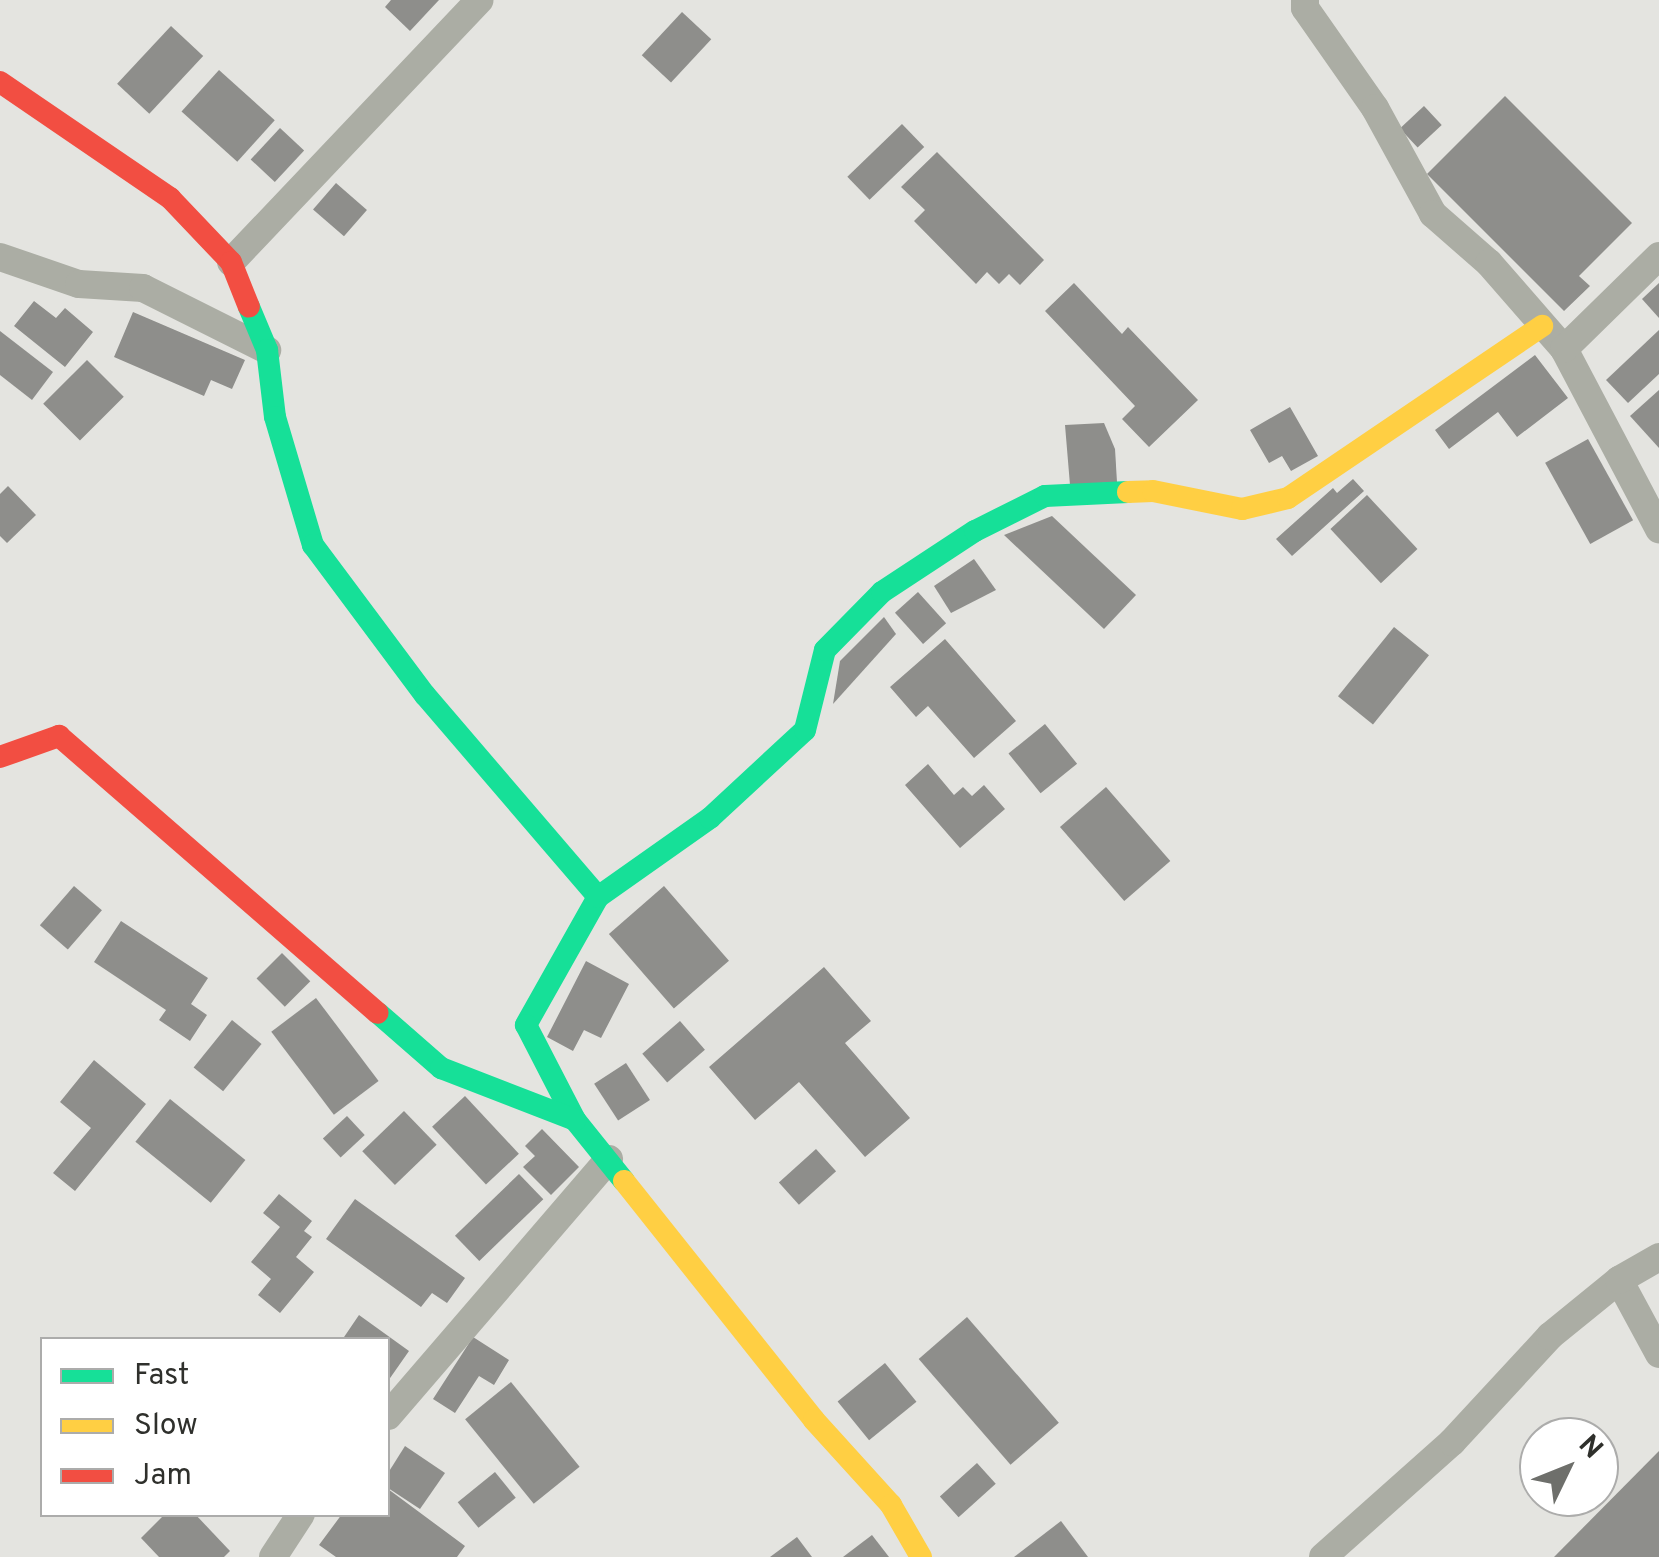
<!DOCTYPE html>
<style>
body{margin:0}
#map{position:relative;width:1659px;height:1557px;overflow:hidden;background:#e4e4e0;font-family:Overpass,sans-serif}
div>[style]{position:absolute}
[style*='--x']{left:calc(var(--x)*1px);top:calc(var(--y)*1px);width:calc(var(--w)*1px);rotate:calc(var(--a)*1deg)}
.building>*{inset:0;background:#8e8e8b;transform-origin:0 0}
.street>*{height:28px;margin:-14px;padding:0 14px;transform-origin:14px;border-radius:14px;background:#abada4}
.fast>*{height:22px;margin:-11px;padding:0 11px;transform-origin:11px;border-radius:11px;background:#16e098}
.slow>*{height:22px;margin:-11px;padding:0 11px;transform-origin:11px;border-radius:11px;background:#ffcf43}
.jam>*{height:22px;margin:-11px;padding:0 11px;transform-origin:11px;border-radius:11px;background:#f24e42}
span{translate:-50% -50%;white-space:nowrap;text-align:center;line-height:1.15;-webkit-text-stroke:10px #fff;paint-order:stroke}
.legend{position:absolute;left:40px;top:1337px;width:350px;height:180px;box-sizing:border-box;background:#fff;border:2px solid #acacab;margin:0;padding:12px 18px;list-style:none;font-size:30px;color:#2f302c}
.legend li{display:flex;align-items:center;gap:20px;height:50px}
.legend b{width:50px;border:2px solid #acacab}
.north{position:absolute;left:1519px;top:1417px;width:100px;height:100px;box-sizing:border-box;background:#fff;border:2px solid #acacab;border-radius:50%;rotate:47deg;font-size:28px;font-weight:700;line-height:40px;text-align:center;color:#2f302c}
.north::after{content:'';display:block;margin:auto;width:35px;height:45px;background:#6e6f6b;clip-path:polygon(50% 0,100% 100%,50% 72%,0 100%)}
</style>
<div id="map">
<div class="building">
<i style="clip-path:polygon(391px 0,439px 0,410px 31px,385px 7px)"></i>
<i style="left:682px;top:12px;width:40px;height:59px;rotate:43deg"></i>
<i style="left:171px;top:26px;width:44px;height:79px;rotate:43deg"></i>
<i style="left:219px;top:70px;width:75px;height:56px;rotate:42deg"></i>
<i style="clip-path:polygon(1505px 96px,1632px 223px,1579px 276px,1590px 286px,1564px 311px,1427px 174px)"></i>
<i style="left:1424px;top:106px;width:26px;height:33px;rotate:47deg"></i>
<i style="left:902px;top:124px;width:32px;height:76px;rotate:46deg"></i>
<i style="left:280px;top:128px;width:33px;height:43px;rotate:43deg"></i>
<i style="clip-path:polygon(937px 152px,1044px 260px,1020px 285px,1009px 274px,999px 284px,987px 272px,976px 284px,914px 221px,925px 210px,901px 187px)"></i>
<i style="left:336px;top:183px;width:41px;height:35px;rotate:41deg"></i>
<i style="clip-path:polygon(1074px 283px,1122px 334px,1128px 327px,1198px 400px,1149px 447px,1122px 419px,1135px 406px,1045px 311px)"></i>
<i style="clip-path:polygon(1659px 283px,1659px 318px,1642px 299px)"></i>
<i style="clip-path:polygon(34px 301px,56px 318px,65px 308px,93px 332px,65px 367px,14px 326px)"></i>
<i style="clip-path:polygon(133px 312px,245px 360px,232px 389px,211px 380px,204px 396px,114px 357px)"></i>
<i style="clip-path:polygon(1659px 330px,1659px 374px,1628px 403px,1606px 380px)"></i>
<i style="clip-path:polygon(0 331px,53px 372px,32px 400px,0 375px)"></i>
<i style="clip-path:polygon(1535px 355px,1568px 398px,1517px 437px,1498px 412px,1449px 449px,1435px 430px)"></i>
<i style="left:87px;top:360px;width:52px;height:62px;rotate:45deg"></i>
<i style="clip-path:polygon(1659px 390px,1659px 448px,1630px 416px)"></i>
<i style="clip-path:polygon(1290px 407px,1318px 456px,1291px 471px,1282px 456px,1269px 463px,1250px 430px)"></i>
<i style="clip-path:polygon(1104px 423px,1115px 449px,1117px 482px,1070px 485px,1065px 425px)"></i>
<i style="left:1588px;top:439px;width:93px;height:49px;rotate:61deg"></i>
<i style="clip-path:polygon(1353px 479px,1364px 491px,1292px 556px,1276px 539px,1333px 488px,1337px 493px)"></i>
<i style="clip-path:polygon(8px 486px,36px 515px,7px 543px,0 536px,0 494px)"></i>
<i style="left:1367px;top:495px;width:74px;height:50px;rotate:47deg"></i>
<i style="clip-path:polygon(1052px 516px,1136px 595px,1104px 629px,1004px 535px)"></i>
<i style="clip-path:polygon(974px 559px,996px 590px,951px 613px,934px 586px)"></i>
<i style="left:918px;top:592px;width:42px;height:31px;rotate:48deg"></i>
<i style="clip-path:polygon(884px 617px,896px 634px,833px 704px,840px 661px)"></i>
<i style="left:1394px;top:627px;width:45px;height:89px;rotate:39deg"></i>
<i style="clip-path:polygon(945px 639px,1016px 721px,974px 758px,928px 706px,916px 717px,890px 687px)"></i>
<i style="left:1045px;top:724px;width:51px;height:47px;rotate:51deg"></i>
<i style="clip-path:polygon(928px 764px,954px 795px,963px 787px,972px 796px,984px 785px,1005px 809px,960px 848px,905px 785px)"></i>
<i style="left:1106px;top:787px;width:98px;height:61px;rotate:49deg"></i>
<i style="left:74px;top:886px;width:37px;height:52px;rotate:41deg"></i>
<i style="left:664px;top:886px;width:99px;height:73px;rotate:49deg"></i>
<i style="clip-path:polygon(121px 921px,208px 978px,191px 1004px,207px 1015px,190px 1041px,159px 1020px,166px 1010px,94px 962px)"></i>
<i style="left:282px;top:953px;width:40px;height:36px;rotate:45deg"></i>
<i style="clip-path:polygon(586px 961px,629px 984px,601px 1038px,584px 1030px,573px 1051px,547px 1037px)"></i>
<i style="clip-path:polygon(824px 967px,871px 1021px,845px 1043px,910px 1118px,865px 1157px,799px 1082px,755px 1120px,709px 1067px)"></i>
<i style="left:316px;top:998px;width:104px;height:56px;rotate:53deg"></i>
<i style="left:232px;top:1020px;width:38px;height:61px;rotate:39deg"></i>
<i style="left:680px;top:1021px;width:38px;height:50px;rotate:49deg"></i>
<i style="clip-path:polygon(94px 1060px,146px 1104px,75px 1191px,53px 1173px,91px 1128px,60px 1102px)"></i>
<i style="left:626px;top:1063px;width:44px;height:38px;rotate:57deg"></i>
<i style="left:465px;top:1096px;width:79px;height:45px;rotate:47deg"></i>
<i style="left:170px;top:1099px;width:97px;height:55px;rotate:39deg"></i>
<i style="left:404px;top:1111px;width:47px;height:58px;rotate:46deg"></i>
<i style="left:347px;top:1116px;width:26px;height:33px;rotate:47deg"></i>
<i style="clip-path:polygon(542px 1129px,579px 1167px,551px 1195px,523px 1167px,535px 1156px,525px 1146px)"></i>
<i style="left:816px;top:1149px;width:30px;height:50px;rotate:48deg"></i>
<i style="left:519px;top:1174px;width:35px;height:89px;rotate:46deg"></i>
<i style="clip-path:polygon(279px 1194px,312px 1221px,304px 1231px,312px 1237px,296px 1257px,314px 1272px,280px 1313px,258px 1295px,271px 1279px,251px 1262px,280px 1227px,263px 1213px)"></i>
<i style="clip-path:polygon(355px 1199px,465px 1278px,447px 1303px,432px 1293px,421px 1307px,326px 1239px)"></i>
<i style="clip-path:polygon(359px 1315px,409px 1351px,388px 1381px,388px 1340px,342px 1340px)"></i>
<i style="left:967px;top:1317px;width:140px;height:64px;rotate:49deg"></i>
<i style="clip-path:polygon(473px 1337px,509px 1360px,494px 1385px,479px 1376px,455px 1413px,433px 1399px)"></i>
<i style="left:885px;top:1363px;width:50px;height:61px;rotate:51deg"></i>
<i style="left:511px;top:1382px;width:109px;height:59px;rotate:51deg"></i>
<i style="clip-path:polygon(405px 1446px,445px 1473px,420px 1509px,388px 1488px,388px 1473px)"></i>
<i style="clip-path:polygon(1659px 1451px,1659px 1557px,1554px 1557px)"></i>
<i style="left:977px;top:1463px;width:28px;height:50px;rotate:48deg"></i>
<i style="left:495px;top:1472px;width:33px;height:48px;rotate:51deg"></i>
<i style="clip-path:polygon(388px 1489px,465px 1546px,457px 1557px,336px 1557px,319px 1545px,342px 1514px,388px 1514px)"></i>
<i style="clip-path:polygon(165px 1514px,195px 1514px,230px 1551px,224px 1557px,159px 1557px,141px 1538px)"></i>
<i style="clip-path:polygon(1061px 1521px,1088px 1557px,1014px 1557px)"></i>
<i style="clip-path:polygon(872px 1535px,889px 1557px,843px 1557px)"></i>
<i style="clip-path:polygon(797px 1537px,812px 1557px,770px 1557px)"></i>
</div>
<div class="street">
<i style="--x:1305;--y:0;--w:8;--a:90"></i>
<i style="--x:1305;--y:8;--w:122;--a:55"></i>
<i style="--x:1375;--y:108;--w:121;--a:61.3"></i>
<i style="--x:1433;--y:214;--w:74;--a:41.2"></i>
<i style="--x:1489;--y:263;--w:114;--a:48.9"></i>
<i style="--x:1564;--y:349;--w:204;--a:62.2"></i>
<i style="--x:0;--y:257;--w:83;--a:18.9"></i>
<i style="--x:79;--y:284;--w:64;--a:3.6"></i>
<i style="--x:143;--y:288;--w:139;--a:26.6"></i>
<i style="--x:231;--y:262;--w:361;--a:-46.5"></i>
<i style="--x:1564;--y:349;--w:133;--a:-44.4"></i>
<i style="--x:1619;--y:1280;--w:84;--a:61.6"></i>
<i style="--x:388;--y:1416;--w:339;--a:-49.3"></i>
<i style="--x:273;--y:1557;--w:51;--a:-56.9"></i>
<i style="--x:1323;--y:1557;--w:173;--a:-41.7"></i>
<i style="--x:1452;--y:1442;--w:144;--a:-47.2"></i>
<i style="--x:1550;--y:1336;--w:89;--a:-39.1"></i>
<i style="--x:1619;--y:1280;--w:46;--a:-29.9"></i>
</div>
<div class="fast">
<i style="--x:249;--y:307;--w:47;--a:67.3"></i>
<i style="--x:267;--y:350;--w:67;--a:83.2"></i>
<i style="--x:275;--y:417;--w:134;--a:73.5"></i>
<i style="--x:313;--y:545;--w:187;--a:53.3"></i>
<i style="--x:425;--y:695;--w:266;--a:49.4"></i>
<i style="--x:598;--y:897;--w:147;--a:119.4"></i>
<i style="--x:526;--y:1025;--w:107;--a:62.7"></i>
<i style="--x:575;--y:1120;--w:78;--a:51.2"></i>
<i style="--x:598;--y:897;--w:137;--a:-35.2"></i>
<i style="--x:710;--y:818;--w:129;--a:-42.8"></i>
<i style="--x:805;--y:730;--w:82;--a:-76"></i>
<i style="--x:825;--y:650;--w:81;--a:-45.5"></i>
<i style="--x:882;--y:592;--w:111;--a:-33.3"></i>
<i style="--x:975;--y:531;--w:78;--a:-26.6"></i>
<i style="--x:1045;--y:496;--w:83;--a:-2.8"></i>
<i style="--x:378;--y:1013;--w:84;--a:41.1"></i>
<i style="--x:441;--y:1068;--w:144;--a:21.2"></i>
</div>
<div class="slow">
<i style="--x:1128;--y:492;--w:25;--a:-2"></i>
<i style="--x:1153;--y:491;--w:91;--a:11.4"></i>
<i style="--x:1242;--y:509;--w:47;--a:-13.4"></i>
<i style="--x:1288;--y:498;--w:307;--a:-34.1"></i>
<i style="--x:624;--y:1181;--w:305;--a:51.5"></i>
<i style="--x:814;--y:1420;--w:115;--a:47.8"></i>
<i style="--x:891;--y:1505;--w:60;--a:60"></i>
</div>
<div class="jam">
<i style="--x:0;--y:82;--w:206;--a:34.3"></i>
<i style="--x:170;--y:198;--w:88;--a:46.4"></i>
<i style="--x:231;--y:262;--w:48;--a:68.2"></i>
<i style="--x:0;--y:757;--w:63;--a:-19.6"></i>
<i style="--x:59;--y:736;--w:422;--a:41"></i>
</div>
<ul class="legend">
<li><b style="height:12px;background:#16e098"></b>Fast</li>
<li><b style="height:12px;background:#ffcf43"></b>Slow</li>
<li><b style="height:12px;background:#f24e42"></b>Jam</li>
</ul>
<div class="north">N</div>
</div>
